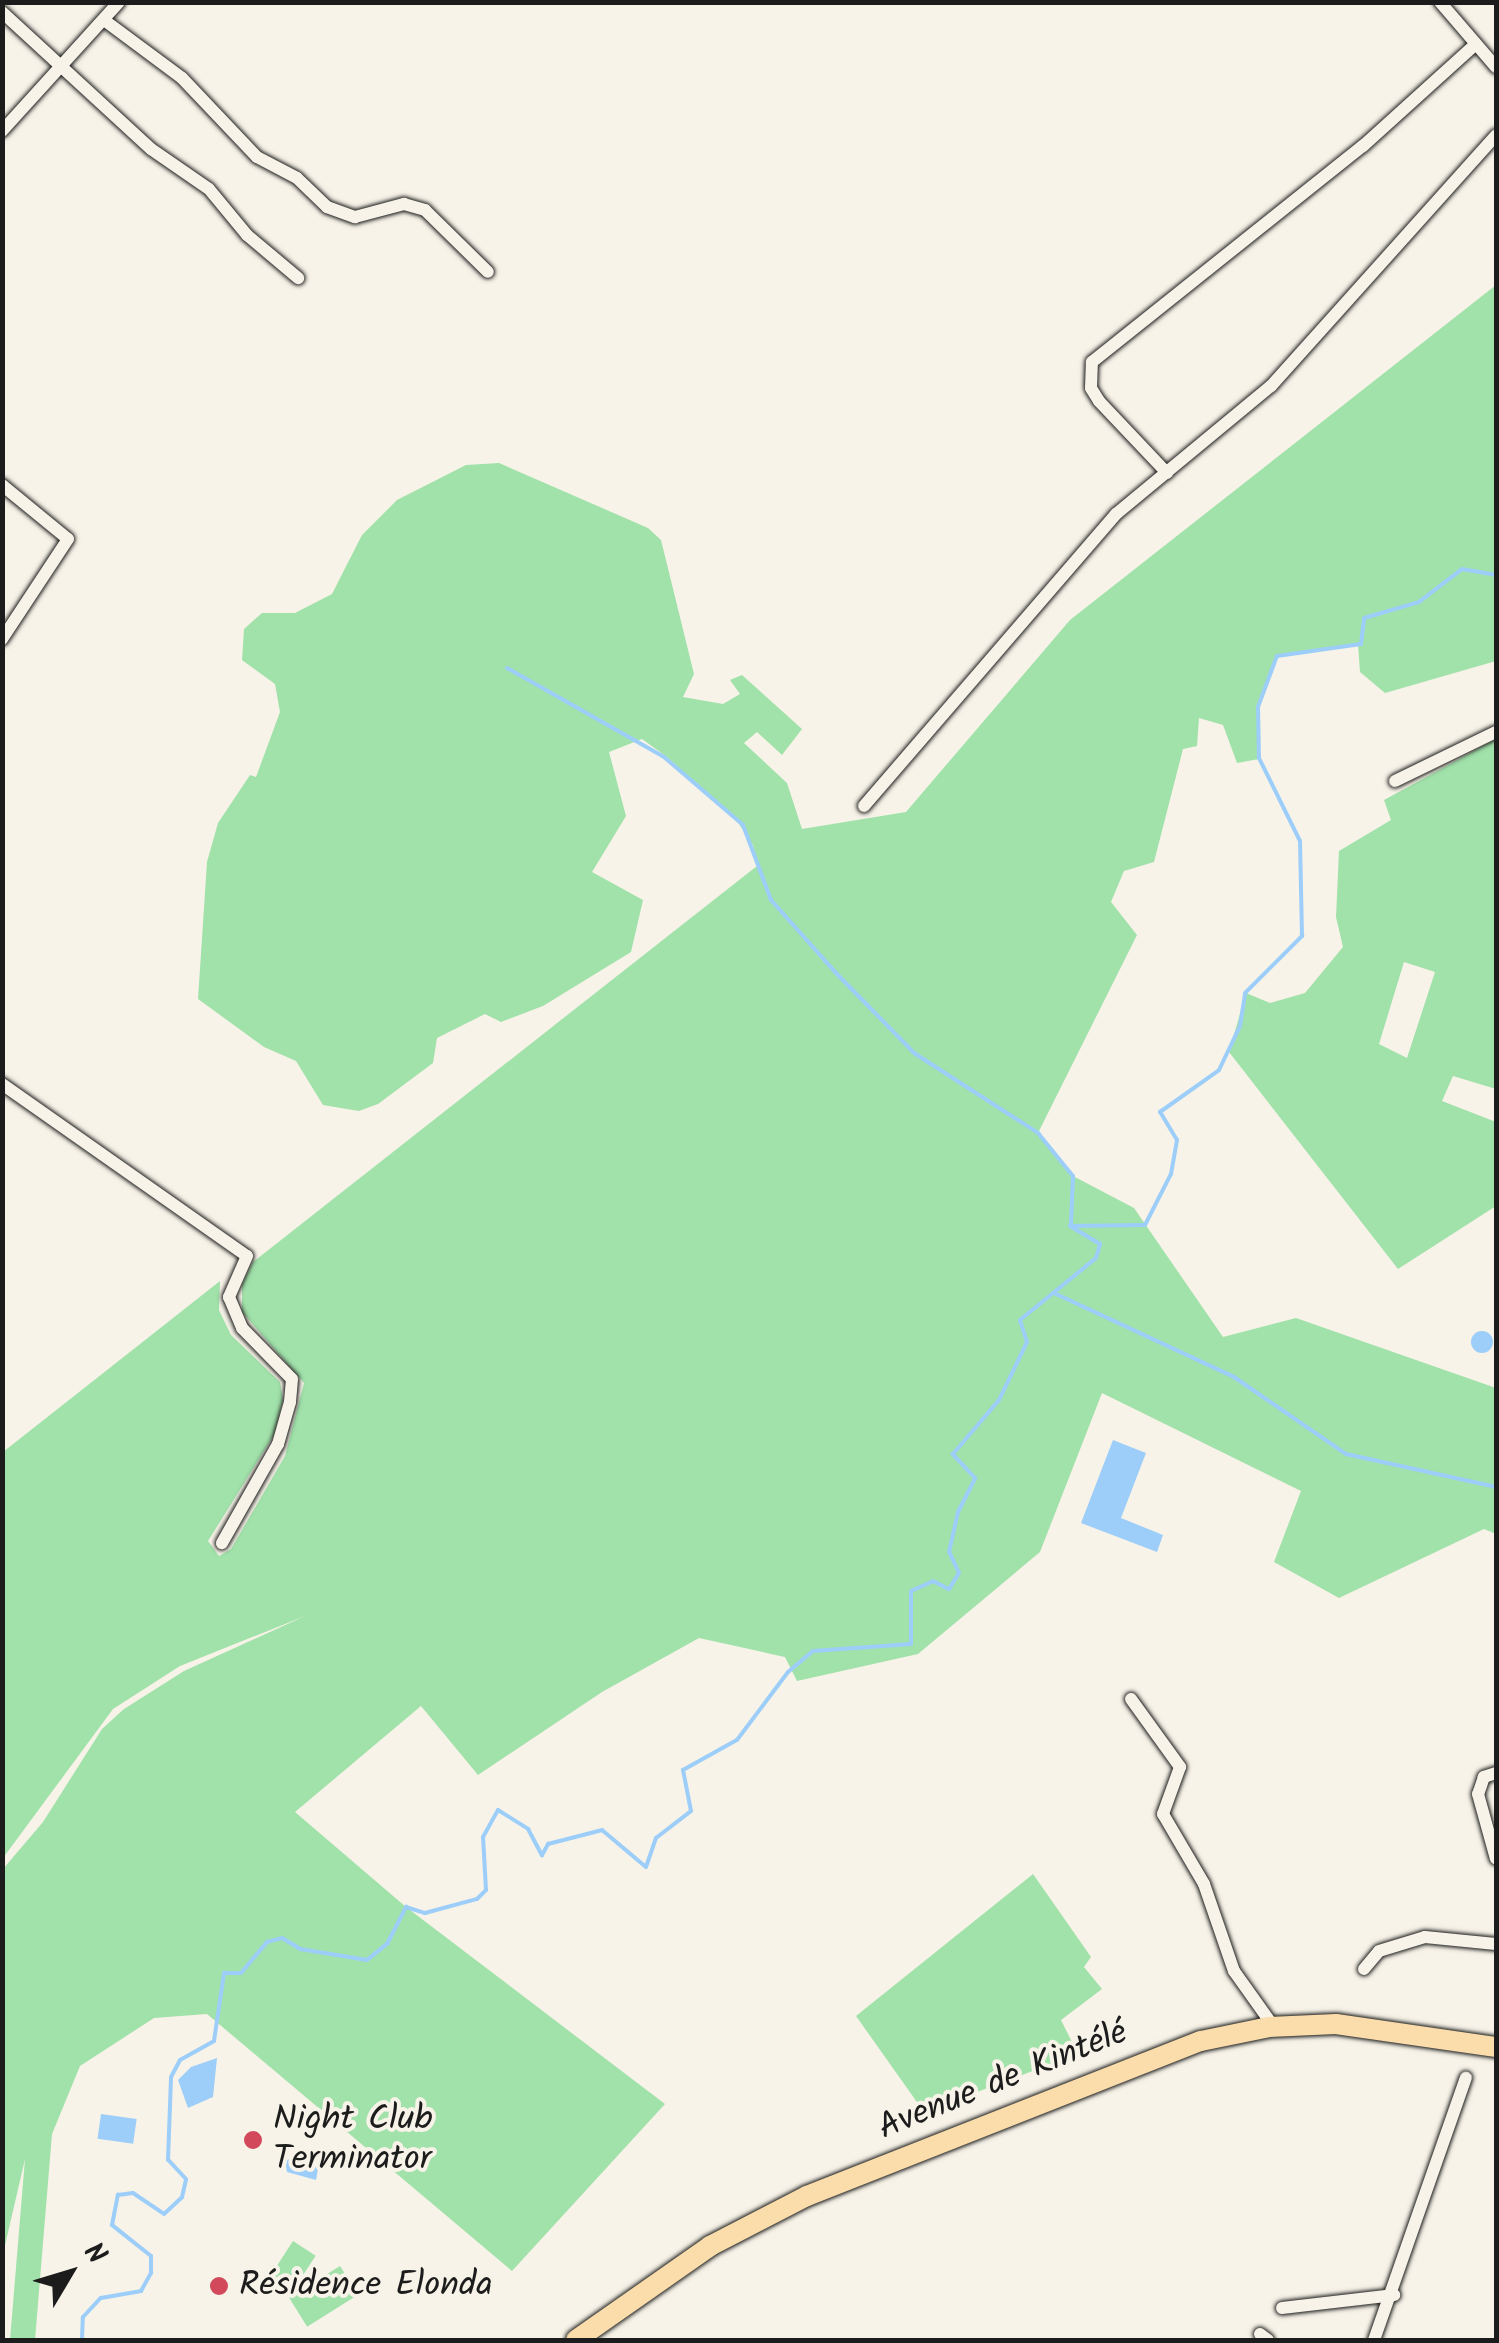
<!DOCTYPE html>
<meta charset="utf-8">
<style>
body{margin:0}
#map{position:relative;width:1499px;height:2343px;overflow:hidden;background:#f7f3e8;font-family:Kalam,sans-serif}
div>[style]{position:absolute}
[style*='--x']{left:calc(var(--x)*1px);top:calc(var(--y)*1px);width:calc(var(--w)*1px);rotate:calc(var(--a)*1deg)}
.green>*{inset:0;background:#a1e1aa;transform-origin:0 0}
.water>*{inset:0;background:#9ccef9;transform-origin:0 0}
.round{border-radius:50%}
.stream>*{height:4px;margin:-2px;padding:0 2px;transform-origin:2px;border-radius:2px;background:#9ccef9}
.roads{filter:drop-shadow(0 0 2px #1c1c1c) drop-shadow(0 0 2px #1c1c1c)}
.street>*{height:12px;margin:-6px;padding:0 6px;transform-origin:6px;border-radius:6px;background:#f7f3e8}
.primary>*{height:20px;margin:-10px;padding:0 10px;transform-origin:10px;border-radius:10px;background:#faddab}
.dots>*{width:28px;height:28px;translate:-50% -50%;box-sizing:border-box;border:5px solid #f7f3e8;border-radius:50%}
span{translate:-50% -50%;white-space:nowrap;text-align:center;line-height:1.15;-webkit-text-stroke:8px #f7f3e8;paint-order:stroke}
.street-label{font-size:35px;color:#1c1c1c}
.poi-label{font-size:35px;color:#1c1c1c}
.left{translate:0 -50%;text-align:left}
.frame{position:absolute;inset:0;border:5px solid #1c1c1c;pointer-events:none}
.north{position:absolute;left:20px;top:2223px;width:100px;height:100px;-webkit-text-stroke:8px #f7f3e8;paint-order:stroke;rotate:52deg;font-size:28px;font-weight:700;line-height:40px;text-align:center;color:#1c1c1c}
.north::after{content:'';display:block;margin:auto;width:35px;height:45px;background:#1c1c1c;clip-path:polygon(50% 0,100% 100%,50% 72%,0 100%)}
</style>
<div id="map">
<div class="green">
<i style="clip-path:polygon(1496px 285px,1496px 661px,1385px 693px,1360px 672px,1358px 644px,1277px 656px,1258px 707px,1259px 759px,1237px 763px,1223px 725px,1199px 718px,1197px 746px,1183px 749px,1154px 862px,1124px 871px,1111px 902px,1137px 935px,1038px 1133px,1073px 1176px,1134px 1208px,1223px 1337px,1296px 1318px,1496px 1388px,1496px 1534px,1484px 1529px,1339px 1598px,1274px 1562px,1301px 1491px,1102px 1393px,1040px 1552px,918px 1654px,797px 1681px,785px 1657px,699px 1638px,602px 1692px,478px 1775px,421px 1706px,295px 1812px,406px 1907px,665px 2104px,512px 2271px,207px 2014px,154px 2018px,80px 2066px,52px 2134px,35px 2340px,10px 2340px,25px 2159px,3px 2254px,3px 1869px,43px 1822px,102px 1729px,124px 1709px,184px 1671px,305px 1616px,180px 1666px,113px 1709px,3px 1858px,3px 1452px,220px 1281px,219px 1310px,231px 1335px,280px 1382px,283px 1400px,274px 1435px,208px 1541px,219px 1556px,231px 1549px,285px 1456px,304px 1383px,242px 1312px,242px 1284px,253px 1262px,757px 866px,753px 845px,735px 818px,667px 757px,642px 739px,609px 752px,626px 816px,592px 872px,643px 900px,631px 952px,543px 1006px,501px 1022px,485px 1014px,437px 1038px,433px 1063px,378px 1104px,359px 1111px,323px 1105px,296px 1061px,264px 1047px,198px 999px,207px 862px,218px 823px,250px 775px,256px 777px,280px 712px,275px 684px,242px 660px,244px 629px,262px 613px,295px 613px,332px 594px,362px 535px,397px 500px,466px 465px,499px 463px,648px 528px,661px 540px,694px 674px,683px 697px,723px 704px,740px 694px,730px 680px,742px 675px,802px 729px,782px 755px,757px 732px,744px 743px,787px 783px,802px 829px,906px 812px,1070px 620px)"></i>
<i style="clip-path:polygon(evenodd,1496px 739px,1496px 1089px,1453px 1076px,1442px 1101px,1496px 1122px,1496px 1206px,1398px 1269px,1229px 1052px,1246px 993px,1270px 1003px,1305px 993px,1343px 947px,1336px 917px,1339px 851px,1391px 820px,1384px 800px,1496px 739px,1404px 962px,1435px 972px,1407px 1058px,1379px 1044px,1404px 962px)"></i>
<i style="clip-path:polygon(1033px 1874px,1091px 1957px,1084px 1967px,1102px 1989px,1061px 2020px,1078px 2054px,924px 2112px,856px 2016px)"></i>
<i style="left:293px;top:2241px;width:27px;height:45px;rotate:33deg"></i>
<i style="left:340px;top:2266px;width:34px;height:60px;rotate:58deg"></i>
</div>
<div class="water">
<i class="round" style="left:1471px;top:1331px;width:22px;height:22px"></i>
<i style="clip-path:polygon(1113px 1440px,1146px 1453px,1121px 1518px,1163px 1535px,1157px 1552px,1081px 1523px)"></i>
<i style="clip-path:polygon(217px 2058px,213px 2097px,188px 2108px,178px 2080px,191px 2067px)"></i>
<i style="left:101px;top:2114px;width:36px;height:25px;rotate:8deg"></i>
<i style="clip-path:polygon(300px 2154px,318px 2169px,316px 2180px,287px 2172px,285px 2161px)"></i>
</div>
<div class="stream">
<i style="--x:507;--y:668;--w:180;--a:29.5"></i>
<i style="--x:664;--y:757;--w:104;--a:40.7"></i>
<i style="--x:743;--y:825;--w:80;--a:69.5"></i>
<i style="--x:771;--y:900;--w:98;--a:48.3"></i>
<i style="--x:836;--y:973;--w:112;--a:45.7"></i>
<i style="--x:914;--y:1053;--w:148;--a:32.8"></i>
<i style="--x:1038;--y:1133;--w:55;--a:50.9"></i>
<i style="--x:1073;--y:1176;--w:48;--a:92.4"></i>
<i style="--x:1054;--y:1293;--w:199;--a:25"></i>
<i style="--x:1234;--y:1377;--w:136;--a:34.5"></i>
<i style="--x:1346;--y:1454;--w:154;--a:12.4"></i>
<i style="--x:82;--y:2340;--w:23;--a:-88"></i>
<i style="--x:83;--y:2317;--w:26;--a:-47"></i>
<i style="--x:101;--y:2298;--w:41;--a:-9.9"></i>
<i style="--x:141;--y:2291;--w:21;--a:-61"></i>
<i style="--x:151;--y:2273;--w:17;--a:-90"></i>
<i style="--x:151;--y:2256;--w:50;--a:-141.5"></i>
<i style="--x:112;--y:2225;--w:31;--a:-79"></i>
<i style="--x:118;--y:2195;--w:15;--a:-8"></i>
<i style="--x:133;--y:2193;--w:37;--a:34"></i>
<i style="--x:164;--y:2214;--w:25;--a:-43"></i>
<i style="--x:182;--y:2197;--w:18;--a:-77"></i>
<i style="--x:186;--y:2179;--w:26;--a:-133"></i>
<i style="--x:168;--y:2160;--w:83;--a:-87.9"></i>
<i style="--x:171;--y:2077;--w:19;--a:-62"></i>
<i style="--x:180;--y:2060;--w:39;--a:-29"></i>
<i style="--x:214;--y:2041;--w:69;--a:-81.6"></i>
<i style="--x:224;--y:1973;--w:17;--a:0"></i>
<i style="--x:241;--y:1973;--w:40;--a:-50"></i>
<i style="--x:267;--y:1942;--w:16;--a:-15"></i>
<i style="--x:282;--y:1938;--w:21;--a:31"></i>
<i style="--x:300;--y:1949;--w:68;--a:9.3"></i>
<i style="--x:367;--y:1960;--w:26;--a:-39"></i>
<i style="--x:387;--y:1944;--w:42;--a:-62.8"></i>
<i style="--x:406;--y:1907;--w:20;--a:18"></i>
<i style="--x:425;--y:1913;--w:54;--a:-15.1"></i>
<i style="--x:477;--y:1899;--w:13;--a:-45"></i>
<i style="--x:486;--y:1890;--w:53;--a:-93.2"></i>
<i style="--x:483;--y:1837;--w:31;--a:-61"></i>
<i style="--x:498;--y:1810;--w:36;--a:32"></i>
<i style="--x:528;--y:1829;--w:30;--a:62"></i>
<i style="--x:542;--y:1855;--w:13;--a:-61"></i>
<i style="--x:548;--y:1844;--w:56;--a:-14.5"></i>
<i style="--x:602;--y:1830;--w:57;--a:40.1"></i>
<i style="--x:646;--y:1867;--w:31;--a:-71"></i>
<i style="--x:656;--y:1838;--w:44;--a:-37.6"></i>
<i style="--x:691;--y:1811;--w:42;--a:-101"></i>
<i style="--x:683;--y:1770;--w:62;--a:-29.1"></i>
<i style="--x:737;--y:1740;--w:85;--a:-53.1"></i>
<i style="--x:788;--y:1672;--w:33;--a:-40"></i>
<i style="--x:813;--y:1651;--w:98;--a:-4.1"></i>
<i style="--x:911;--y:1644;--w:53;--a:-90"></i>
<i style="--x:911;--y:1591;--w:24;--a:-24"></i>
<i style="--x:933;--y:1581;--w:18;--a:27"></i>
<i style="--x:949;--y:1589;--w:19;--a:-58"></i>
<i style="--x:959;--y:1573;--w:23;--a:-115"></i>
<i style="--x:949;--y:1552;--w:41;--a:-77.3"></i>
<i style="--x:958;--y:1512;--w:38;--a:-63"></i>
<i style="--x:975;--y:1478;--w:33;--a:-133"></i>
<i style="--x:953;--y:1454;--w:71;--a:-49.6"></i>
<i style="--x:999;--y:1400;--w:64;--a:-64.2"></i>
<i style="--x:1027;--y:1342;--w:23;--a:-108"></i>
<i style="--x:1020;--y:1320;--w:98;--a:-39.2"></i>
<i style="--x:1096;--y:1258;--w:15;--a:-74"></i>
<i style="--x:1100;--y:1244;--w:35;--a:-149"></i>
<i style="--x:1070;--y:1226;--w:75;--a:-0.8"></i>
<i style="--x:1145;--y:1225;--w:57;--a:-63"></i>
<i style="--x:1171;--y:1174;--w:35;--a:-80"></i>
<i style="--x:1177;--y:1140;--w:33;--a:-121"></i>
<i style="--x:1160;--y:1112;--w:72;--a:-35.4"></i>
<i style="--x:1219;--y:1070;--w:49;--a:-64.5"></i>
<i style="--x:1240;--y:1026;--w:33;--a:-81"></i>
<i style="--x:1245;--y:993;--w:81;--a:-45"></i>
<i style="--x:1302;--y:936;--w:95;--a:-91.2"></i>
<i style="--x:1300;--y:841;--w:93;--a:-116.3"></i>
<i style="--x:1259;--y:758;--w:51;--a:-91.1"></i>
<i style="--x:1258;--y:707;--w:54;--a:-69.6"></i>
<i style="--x:1277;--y:656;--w:85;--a:-8.1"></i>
<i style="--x:1361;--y:644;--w:26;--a:-83"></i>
<i style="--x:1364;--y:618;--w:57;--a:-16.2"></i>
<i style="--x:1419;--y:602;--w:54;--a:-37.5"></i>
<i style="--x:1462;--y:569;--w:35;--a:10"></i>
</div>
<div class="roads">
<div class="street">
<i style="--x:1440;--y:2;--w:86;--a:49.3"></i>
<i style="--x:2;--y:12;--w:202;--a:42.6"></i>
<i style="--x:151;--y:149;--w:70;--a:34.6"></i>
<i style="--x:209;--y:189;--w:60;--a:50.4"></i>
<i style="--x:247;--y:235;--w:67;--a:40.1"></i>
<i style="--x:104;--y:20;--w:97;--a:36.6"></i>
<i style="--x:182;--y:78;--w:109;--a:46.5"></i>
<i style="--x:257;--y:157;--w:45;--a:27.7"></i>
<i style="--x:297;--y:178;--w:42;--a:44"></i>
<i style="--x:327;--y:207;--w:30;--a:20"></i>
<i style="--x:355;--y:217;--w:51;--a:-14.9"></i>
<i style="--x:404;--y:204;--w:22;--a:16"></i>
<i style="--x:425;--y:210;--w:88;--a:44.5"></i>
<i style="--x:2;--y:131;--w:174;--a:-47.8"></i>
<i style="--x:1167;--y:473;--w:99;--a:-133.4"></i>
<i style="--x:1099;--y:401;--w:15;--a:-122"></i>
<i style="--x:1091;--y:388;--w:26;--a:-88"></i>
<i style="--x:1092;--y:362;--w:347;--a:-38.6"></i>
<i style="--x:1363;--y:146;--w:152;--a:-42.1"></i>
<i style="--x:2;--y:485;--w:85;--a:39.3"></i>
<i style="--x:68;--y:539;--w:120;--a:123.4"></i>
<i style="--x:1395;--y:781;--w:112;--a:-25.9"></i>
<i style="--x:864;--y:806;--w:386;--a:-49.2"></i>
<i style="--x:1116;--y:514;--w:201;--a:-39.6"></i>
<i style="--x:1271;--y:386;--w:337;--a:-48.1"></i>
<i style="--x:2;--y:1084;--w:299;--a:35.1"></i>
<i style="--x:247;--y:1256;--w:45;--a:113.7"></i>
<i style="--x:229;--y:1297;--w:34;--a:67"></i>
<i style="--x:242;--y:1328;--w:71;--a:45.6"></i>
<i style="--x:292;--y:1379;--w:23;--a:95"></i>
<i style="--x:290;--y:1402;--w:44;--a:105.9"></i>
<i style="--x:278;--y:1444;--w:114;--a:119.5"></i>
<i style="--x:1131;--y:1699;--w:84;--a:54.2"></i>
<i style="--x:1180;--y:1767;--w:50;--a:109.9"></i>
<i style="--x:1163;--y:1814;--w:81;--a:59.6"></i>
<i style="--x:1204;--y:1884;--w:92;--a:71"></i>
<i style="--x:1234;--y:1971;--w:69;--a:54.5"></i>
<i style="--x:1496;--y:1773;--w:13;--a:162"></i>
<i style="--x:1484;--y:1777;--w:18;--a:109"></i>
<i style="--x:1478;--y:1794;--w:67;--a:74.5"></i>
<i style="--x:1364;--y:1969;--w:23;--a:-50"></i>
<i style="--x:1379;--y:1951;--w:48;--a:-16.9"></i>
<i style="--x:1425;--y:1937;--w:71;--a:5.6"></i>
<i style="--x:1282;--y:2308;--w:113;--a:-6.6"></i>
<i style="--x:1260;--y:2334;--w:10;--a:37"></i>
<i style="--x:1374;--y:2340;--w:278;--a:-70.7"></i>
</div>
<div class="primary">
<i style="--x:576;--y:2340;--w:164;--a:-35"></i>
<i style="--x:710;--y:2246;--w:109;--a:-27.3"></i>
<i style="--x:807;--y:2196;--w:423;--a:-21.5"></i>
<i style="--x:1201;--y:2041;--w:69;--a:-11.6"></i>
<i style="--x:1269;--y:2027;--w:67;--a:-2.6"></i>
<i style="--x:1336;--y:2024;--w:162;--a:8.2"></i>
</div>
</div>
<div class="dots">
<i style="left:253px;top:2140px;background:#d1495b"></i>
<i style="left:219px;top:2286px;background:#d1495b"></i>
</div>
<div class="street-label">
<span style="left:1003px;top:2081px;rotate:-22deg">Avenue de Kintélé</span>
</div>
<div class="poi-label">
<span class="left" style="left:273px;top:2140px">Night Club<br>Terminator</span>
<span class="left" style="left:239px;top:2286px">Résidence Elonda</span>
</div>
<div class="frame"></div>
<div class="north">N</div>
</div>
